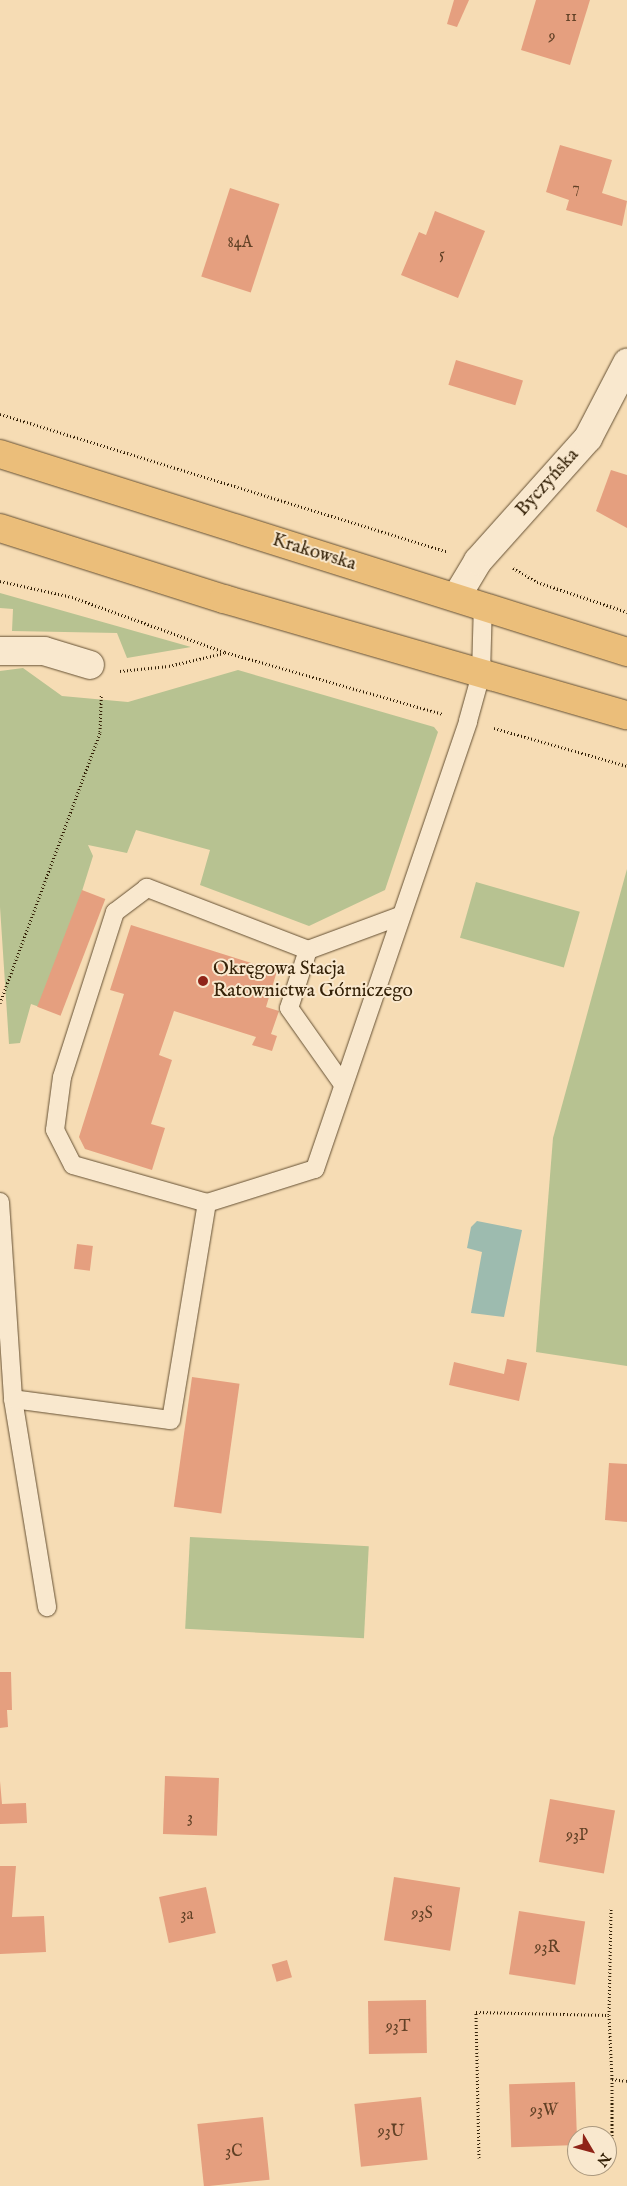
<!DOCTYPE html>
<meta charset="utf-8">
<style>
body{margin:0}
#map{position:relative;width:627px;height:2186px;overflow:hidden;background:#f6dcb4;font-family:"IM FELL English",serif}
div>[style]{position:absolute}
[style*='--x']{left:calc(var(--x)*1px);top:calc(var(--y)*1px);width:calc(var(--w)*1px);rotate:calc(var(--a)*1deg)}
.green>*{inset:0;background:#b7c291;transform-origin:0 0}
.water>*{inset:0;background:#9dbbaf}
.building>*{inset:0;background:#e59f7f;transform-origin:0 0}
.path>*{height:3px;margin-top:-1.5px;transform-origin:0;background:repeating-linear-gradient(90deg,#352208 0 1px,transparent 0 3.5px)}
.roads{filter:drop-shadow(0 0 1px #655033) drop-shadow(0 0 1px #655033)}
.service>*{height:18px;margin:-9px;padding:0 9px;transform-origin:9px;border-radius:9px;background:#f9e8ce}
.minor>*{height:28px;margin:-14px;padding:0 14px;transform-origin:14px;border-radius:14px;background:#f9e8ce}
.primary>*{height:28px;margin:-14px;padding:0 14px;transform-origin:14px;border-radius:14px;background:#ebbe7a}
.dots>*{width:14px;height:14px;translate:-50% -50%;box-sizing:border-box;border:2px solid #f9e8ce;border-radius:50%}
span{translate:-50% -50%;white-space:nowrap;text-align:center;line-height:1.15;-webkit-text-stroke:4px #f9e8ce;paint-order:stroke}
.number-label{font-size:16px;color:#614126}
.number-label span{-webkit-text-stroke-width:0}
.street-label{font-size:19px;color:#352208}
.poi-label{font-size:19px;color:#352208}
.left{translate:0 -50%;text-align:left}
.north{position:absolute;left:567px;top:2126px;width:50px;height:50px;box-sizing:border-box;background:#f9e8ce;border:1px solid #ab997f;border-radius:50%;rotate:127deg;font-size:14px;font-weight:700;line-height:20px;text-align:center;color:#352208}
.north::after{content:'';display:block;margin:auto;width:18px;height:22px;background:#8f2418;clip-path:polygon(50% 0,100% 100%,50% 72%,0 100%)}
</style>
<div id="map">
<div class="green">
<i style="clip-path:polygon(0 593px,191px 647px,127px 658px,117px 633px,12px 631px,13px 609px,0 608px)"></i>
<i style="clip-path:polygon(23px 668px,62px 696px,128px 702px,238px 670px,434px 727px,438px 732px,385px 890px,309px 926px,200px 885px,210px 850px,136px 830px,127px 853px,88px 845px,93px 856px,45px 1009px,31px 1004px,20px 1043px,9px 1044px,0 907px,0 671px)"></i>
<i style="clip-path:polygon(627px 869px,627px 1366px,536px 1352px,553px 1138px)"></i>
<i style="left:476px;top:882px;width:108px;height:58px;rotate:16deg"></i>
<i style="left:190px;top:1537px;width:179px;height:92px;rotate:3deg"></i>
</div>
<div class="water">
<i style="clip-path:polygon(477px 1221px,522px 1230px,504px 1317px,471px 1313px,482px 1252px,467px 1248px,471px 1227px)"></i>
</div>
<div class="building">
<i style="clip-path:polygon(454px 0,469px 0,457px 27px,447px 24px)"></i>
<i style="clip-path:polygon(536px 0,590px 0,570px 65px,521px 50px)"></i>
<i style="clip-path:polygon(560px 145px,612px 160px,602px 193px,627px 201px,622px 226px,566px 210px,569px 200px,546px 192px)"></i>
<i style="left:230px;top:188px;width:52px;height:93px;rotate:18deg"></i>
<i style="clip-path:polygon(435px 211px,485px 231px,458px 298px,401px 275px,419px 232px,426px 235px)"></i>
<i style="left:456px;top:360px;width:70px;height:26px;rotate:17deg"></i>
<i style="clip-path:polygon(611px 470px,627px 475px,627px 528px,596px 511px)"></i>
<i style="left:82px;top:890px;width:25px;height:125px;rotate:21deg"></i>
<i style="clip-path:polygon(131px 925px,277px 971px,266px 1007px,279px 1011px,271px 1034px,277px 1036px,272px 1051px,252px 1045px,256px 1037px,174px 1011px,159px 1055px,172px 1060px,151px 1124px,165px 1128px,152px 1170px,85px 1149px,79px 1137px,124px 994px,110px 990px)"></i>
<i style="left:77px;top:1244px;width:16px;height:25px;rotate:7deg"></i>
<i style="clip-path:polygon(507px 1359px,527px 1363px,519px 1401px,449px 1385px,454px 1362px,504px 1374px)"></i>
<i style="left:192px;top:1377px;width:48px;height:131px;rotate:8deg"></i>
<i style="clip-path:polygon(609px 1463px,627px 1464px,627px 1522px,605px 1520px)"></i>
<i style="clip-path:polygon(0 1672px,11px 1672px,12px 1710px,7px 1710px,8px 1727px,0 1728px)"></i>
<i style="left:165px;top:1776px;width:54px;height:58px;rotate:2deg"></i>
<i style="clip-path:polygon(0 1781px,2px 1804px,26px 1803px,27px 1823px,0 1824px)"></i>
<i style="left:550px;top:1799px;width:66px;height:64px;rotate:10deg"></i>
<i style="clip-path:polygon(0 1866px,16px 1866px,12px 1917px,44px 1916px,46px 1952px,0 1954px)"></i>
<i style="left:394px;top:1877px;width:67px;height:64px;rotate:9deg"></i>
<i style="left:206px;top:1887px;width:47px;height:48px;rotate:78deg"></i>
<i style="left:519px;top:1911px;width:67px;height:64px;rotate:9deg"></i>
<i style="left:287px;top:1960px;width:18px;height:16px;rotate:74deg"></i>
<i style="left:426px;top:2000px;width:53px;height:58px;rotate:89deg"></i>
<i style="left:575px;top:2082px;width:63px;height:66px;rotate:88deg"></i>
<i style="left:421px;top:2097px;width:63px;height:67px;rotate:84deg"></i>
<i style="left:263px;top:2117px;width:63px;height:66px;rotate:84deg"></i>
</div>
<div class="path">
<i style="--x:0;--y:414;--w:467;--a:17.1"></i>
<i style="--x:513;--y:568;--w:28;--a:30"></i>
<i style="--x:537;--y:582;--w:95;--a:18.4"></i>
<i style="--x:0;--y:581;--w:74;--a:12.5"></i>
<i style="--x:72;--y:597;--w:163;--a:19.8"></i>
<i style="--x:225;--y:652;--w:226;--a:15.9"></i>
<i style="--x:120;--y:671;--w:49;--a:-5.8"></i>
<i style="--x:169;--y:666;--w:57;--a:-13.3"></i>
<i style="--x:494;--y:728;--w:138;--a:15.9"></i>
<i style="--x:0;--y:1003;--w:289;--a:-69.7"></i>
<i style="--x:100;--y:732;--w:37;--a:-88"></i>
<i style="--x:609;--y:2015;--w:106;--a:-88.9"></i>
<i style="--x:612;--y:2153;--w:74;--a:-90"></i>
<i style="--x:479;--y:2158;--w:146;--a:-91.2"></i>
<i style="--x:476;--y:2012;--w:133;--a:1.3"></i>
<i style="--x:609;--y:2015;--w:64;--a:87.3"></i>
<i style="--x:612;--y:2079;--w:15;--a:8"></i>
</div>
<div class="roads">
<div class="service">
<i style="--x:400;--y:916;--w:98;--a:159.7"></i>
<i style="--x:308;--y:950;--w:173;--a:-158.9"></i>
<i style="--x:147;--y:888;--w:40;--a:143"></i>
<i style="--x:115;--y:912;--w:173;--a:107.8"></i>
<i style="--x:62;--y:1077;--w:53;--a:97.5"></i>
<i style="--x:55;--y:1130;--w:39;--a:63"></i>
<i style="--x:73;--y:1165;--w:139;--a:15.8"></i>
<i style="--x:207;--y:1203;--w:113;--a:-17.5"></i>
<i style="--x:315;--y:1169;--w:473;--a:-71.1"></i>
<i style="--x:468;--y:721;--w:49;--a:-74.5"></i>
<i style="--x:481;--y:674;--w:70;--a:-88.4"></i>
<i style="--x:308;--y:950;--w:61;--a:108.1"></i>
<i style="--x:289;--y:1008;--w:92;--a:54.8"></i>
<i style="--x:0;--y:1202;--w:197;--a:86.2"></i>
<i style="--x:13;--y:1399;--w:211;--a:80.7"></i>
<i style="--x:13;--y:1399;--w:159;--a:7.6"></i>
<i style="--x:171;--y:1420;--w:220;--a:-80.6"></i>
</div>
<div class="minor">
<i style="--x:457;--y:596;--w:41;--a:-59"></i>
<i style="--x:478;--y:561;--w:165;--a:-48.2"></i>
<i style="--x:588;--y:438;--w:85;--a:-62.5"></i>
<i style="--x:0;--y:651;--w:44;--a:0"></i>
<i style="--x:44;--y:651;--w:48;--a:16.9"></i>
</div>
<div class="primary">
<i style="--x:0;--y:454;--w:658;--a:17.53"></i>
<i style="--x:0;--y:528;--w:235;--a:17.6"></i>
<i style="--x:224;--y:599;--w:419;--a:16.1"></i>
</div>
</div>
<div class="dots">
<i style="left:203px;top:981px;background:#8f2418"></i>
</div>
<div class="number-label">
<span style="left:571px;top:17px">11</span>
<span style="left:552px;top:37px">9</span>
<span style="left:576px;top:188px">7</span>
<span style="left:240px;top:243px">84A</span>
<span style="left:442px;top:255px">5</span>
<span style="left:190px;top:1818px">3</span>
<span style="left:577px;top:1836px">93P</span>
<span style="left:422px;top:1914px">93S</span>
<span style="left:187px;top:1915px">3a</span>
<span style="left:547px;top:1948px">93R</span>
<span style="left:398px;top:2027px">93T</span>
<span style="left:544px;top:2111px">93W</span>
<span style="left:391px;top:2132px">93U</span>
<span style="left:234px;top:2152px">3C</span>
</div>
<div class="street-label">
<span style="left:548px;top:483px;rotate:-48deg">Byczyńska</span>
<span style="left:314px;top:553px;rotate:17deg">Krakowska</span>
</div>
<div class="poi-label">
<span class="left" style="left:213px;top:981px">Okręgowa Stacja<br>Ratownictwa Górniczego</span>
</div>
<div class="north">N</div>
</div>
